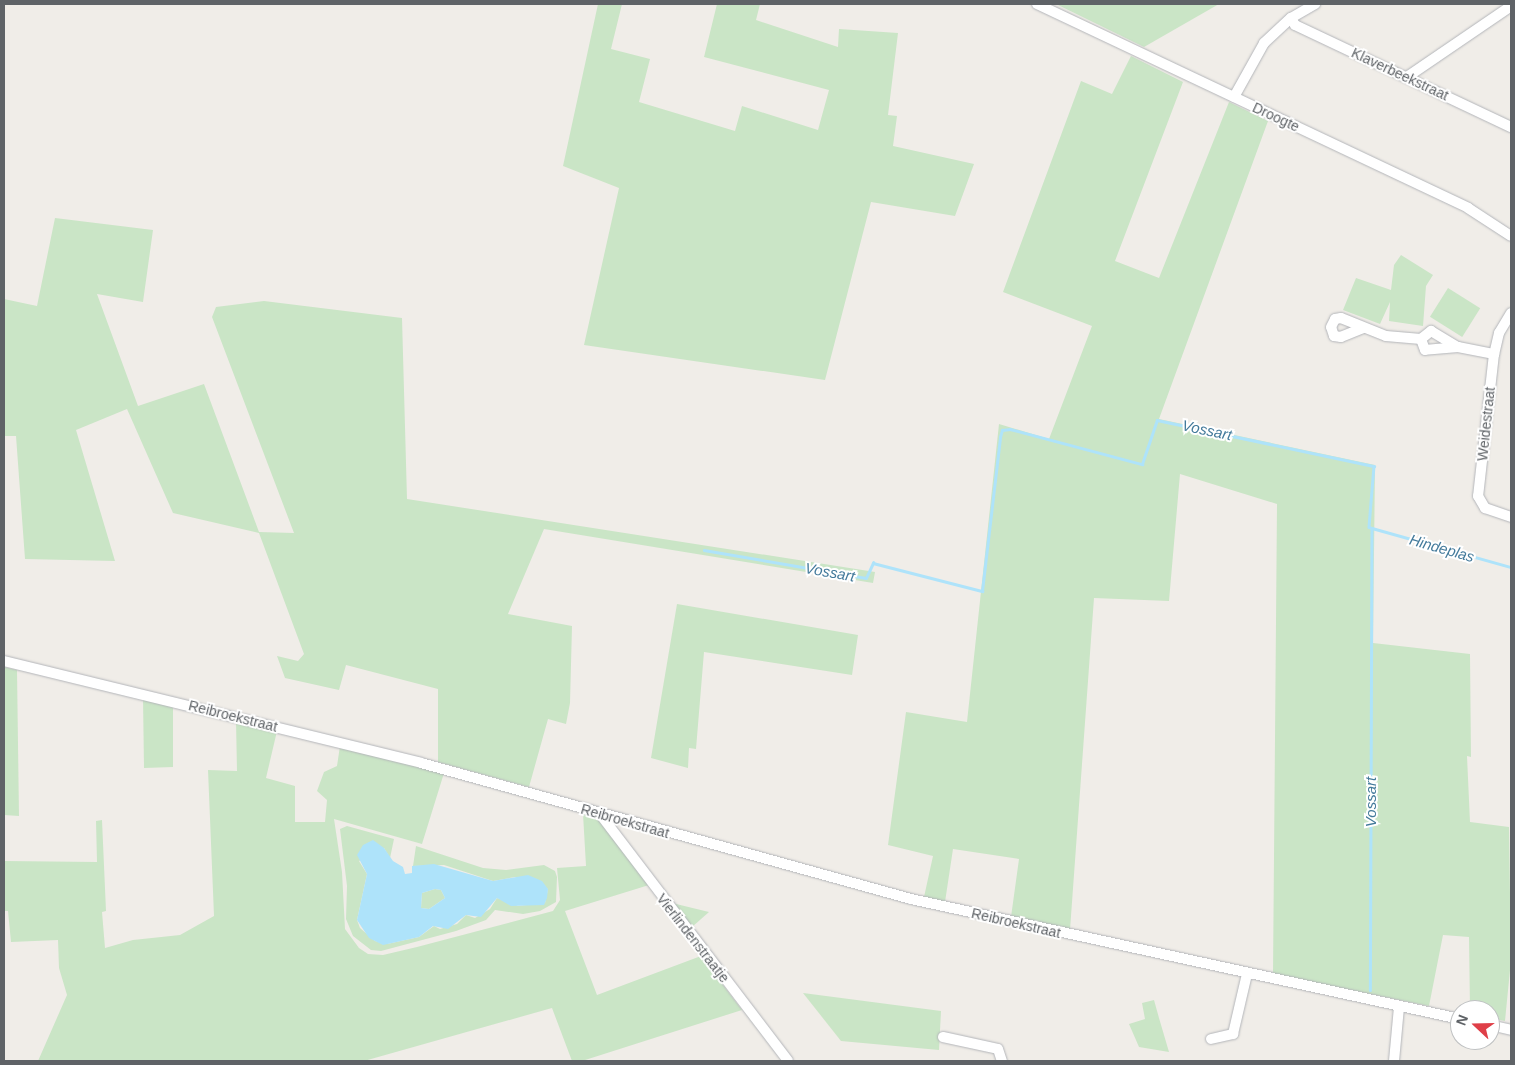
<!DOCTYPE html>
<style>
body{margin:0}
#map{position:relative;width:1515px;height:1065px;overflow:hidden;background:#f0ede8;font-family:Arial,sans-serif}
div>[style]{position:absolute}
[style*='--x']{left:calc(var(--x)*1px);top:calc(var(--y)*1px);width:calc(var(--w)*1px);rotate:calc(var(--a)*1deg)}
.green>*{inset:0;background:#cae5c6;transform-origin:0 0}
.water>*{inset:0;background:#aee3fa}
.stream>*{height:2.5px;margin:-1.25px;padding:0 1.25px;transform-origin:1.25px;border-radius:1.25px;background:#aee3fa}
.roads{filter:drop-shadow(0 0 1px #b3b5b9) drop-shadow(0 0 1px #b3b5b9)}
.minor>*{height:10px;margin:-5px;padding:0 5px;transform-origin:5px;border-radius:5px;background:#fff}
span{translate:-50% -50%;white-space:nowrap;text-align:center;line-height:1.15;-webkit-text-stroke:4px #fff;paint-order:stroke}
.street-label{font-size:14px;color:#5f6367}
.water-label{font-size:15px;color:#437a9b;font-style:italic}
.frame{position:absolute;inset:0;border:5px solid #5f6367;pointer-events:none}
.north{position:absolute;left:1450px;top:1000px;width:50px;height:50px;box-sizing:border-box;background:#fff;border:1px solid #bfc1c2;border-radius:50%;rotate:291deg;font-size:14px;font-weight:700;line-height:20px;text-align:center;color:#5f6367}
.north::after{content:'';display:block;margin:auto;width:18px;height:22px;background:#df3f48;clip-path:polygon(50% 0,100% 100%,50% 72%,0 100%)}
</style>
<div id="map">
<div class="green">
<i style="clip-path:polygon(598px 4px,622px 4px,611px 49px,650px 59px,639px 102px,735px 131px,742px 106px,818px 130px,829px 90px,704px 57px,717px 4px,760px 4px,756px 20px,838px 47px,839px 29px,898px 33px,888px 115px,897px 116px,893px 146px,974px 164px,955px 216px,871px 202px,825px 380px,584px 345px,619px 188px,563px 166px)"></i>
<i style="clip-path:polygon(1056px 4px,1219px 4px,1144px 47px)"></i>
<i style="clip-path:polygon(1131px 56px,1183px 82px,1115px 261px,1159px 278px,1229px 102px,1268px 121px,1159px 419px,1375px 465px,1373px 643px,1470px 654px,1471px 757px,1467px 756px,1470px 822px,1509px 827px,1511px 960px,1505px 1021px,1490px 1018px,1490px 1010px,1470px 1010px,1469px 937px,1443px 935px,1429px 1006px,1273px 974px,1277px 504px,1180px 474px,1169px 601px,1094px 598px,1070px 930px,1011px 917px,1019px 859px,953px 849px,945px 902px,924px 897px,933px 856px,888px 845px,906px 712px,967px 722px,999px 424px,1049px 439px,1092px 326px,1003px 292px,1081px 81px,1112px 94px)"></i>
<i style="clip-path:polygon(55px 218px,153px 230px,143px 302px,97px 294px,138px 406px,204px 384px,259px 532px,294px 533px,212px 317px,216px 307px,264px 301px,402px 318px,407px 499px,875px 572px,873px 583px,544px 529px,508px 614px,572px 626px,570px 703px,566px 724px,548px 719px,529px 787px,438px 762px,438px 689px,346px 665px,339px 690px,285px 678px,277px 656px,298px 661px,304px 654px,259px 533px,173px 513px,127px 409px,76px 430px,115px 561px,25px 559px,16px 436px,4px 436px,4px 299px,37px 306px)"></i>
<i style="clip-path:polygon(1401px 255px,1433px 275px,1426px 286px,1423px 326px,1389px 321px,1390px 302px,1380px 324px,1343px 310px,1356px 278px,1391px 290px,1394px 265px)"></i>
<i style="left:1448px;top:288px;width:38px;height:34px;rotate:32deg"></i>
<i style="clip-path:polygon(677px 604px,858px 635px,852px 675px,704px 652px,696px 749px,689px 748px,688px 768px,651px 758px)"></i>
<i style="clip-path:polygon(4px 667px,17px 670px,19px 816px,4px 815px)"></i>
<i style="clip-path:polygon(143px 698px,173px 705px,173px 767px,144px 768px)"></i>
<i style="clip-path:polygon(236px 721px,277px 731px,266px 778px,295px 786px,295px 822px,325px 822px,327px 800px,317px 791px,324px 772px,337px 766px,340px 746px,444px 773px,422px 844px,334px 819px,342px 872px,345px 929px,359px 948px,368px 954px,383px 955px,417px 947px,553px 911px,560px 900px,557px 868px,586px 866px,583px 814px,598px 817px,649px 885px,565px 911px,597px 995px,701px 956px,742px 1010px,582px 1061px,572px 1061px,552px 1008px,364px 1061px,38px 1061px,67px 995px,59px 968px,58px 940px,11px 942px,8px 911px,4px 911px,4px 861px,97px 862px,96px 821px,102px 820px,106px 911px,102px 912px,105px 948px,133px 940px,180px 935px,214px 916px,208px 770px,237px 771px)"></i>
<i style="clip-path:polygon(347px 826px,394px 839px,390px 858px,384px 848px,359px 861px,367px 874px,357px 920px,360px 928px,375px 941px,387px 944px,419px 937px,434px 926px,440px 929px,457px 924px,466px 915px,475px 918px,490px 909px,497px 898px,518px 906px,545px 903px,548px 889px,515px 877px,493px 881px,444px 865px,413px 866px,416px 846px,483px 868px,506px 870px,544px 865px,555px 871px,557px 877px,556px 902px,540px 911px,523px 914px,495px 910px,486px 920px,456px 931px,381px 951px,371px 950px,353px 936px,346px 919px,347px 886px,340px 829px)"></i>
<i style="clip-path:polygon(435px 889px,441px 890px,445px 898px,429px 909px,421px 908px,422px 893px)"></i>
<i style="clip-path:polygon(672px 903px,709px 912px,692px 927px)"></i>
<i style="clip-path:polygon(803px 993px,941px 1011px,939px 1050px,841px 1041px)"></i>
<i style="clip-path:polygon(1154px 1000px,1159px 1018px,1169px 1052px,1139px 1047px,1129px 1024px,1145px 1019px,1142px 1003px)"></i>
</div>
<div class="water">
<i style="clip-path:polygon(evenodd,373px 840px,384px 848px,393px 861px,403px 867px,405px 874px,412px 873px,412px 866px,434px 864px,493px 881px,528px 875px,542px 881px,548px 889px,547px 898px,544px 905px,511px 906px,497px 898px,481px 917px,466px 915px,448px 929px,433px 926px,419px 937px,383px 945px,369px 938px,357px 920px,367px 874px,357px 855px,363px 845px,373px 840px,435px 889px,441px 890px,445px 898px,429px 909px,421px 908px,422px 893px,435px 889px)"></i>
</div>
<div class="stream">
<i style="--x:1372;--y:528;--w:144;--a:15.7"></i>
<i style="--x:704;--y:550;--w:164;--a:9.8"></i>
<i style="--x:866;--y:578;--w:17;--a:-65"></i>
<i style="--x:873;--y:563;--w:113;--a:14.4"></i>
<i style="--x:982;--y:591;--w:155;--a:-83.3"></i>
<i style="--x:1000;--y:437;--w:7;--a:-74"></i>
<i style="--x:1002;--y:430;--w:8;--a:-7"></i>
<i style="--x:1010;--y:429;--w:137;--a:14.9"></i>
<i style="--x:1142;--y:464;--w:46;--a:-71.2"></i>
<i style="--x:1157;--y:420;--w:222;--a:12"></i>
<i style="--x:1374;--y:466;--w:61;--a:94.7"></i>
<i style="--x:1369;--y:527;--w:3;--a:18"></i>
<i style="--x:1372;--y:528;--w:462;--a:90.2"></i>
</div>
<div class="roads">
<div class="minor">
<i style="--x:1037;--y:4;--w:477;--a:25.3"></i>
<i style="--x:1468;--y:208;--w:51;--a:33.1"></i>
<i style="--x:1291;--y:18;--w:8;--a:60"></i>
<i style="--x:1295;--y:25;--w:239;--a:25.3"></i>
<i style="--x:1407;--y:77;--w:126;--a:-34.3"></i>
<i style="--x:1234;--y:97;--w:62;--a:-60.9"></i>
<i style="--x:1264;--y:43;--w:37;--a:-43"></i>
<i style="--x:1291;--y:18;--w:28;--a:-30"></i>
<i style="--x:1511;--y:313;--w:23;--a:121"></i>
<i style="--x:1499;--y:333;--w:22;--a:103"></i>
<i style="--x:1494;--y:354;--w:143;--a:96.4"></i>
<i style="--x:1478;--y:496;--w:14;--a:60"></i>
<i style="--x:1485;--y:508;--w:28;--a:19"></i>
<i style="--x:1363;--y:328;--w:24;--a:158"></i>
<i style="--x:1341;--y:337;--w:7;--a:-172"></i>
<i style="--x:1334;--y:336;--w:9;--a:-108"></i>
<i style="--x:1331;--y:327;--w:9;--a:-63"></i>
<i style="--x:1335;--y:319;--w:6;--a:-9"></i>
<i style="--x:1341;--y:318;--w:48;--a:21.8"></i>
<i style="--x:1386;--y:336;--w:35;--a:5"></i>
<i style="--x:1458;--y:347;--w:33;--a:175"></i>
<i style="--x:1425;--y:350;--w:12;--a:-110"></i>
<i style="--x:1421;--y:339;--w:13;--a:-39"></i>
<i style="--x:1431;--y:331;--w:31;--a:31"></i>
<i style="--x:1458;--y:347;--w:37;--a:11"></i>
<i style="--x:4;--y:661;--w:429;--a:13.7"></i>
<i style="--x:421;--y:763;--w:509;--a:15.51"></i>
<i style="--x:911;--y:899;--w:562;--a:12.33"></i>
<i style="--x:600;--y:814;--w:310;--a:52.7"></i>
<i style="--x:1490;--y:1025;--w:22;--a:13"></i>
<i style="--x:943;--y:1037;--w:56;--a:12.3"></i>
<i style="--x:998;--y:1049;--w:13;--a:72"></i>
<i style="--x:1211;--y:1039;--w:23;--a:-13"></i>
<i style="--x:1233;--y:1034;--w:62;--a:-76.9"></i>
<i style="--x:1394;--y:1061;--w:54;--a:-84.7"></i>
</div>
</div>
<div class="street-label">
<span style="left:1400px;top:74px;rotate:25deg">Klaverbeekstraat</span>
<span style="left:1276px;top:117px;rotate:25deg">Droogte</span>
<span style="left:1486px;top:424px;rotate:-84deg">Weidestraat</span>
<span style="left:233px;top:716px;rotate:14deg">Reibroekstraat</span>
<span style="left:625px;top:821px;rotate:16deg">Reibroekstraat</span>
<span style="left:1016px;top:923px;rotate:13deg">Reibroekstraat</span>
<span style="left:693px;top:938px;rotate:52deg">Vierlindenstraatje</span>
</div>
<div class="water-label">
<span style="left:1207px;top:430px;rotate:12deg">Vossart</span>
<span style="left:1442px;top:548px;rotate:16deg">Hindeplas</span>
<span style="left:830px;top:572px;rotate:10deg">Vossart</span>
<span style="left:1371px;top:802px;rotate:-90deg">Vossart</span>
</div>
<div class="frame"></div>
<div class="north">N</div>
</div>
